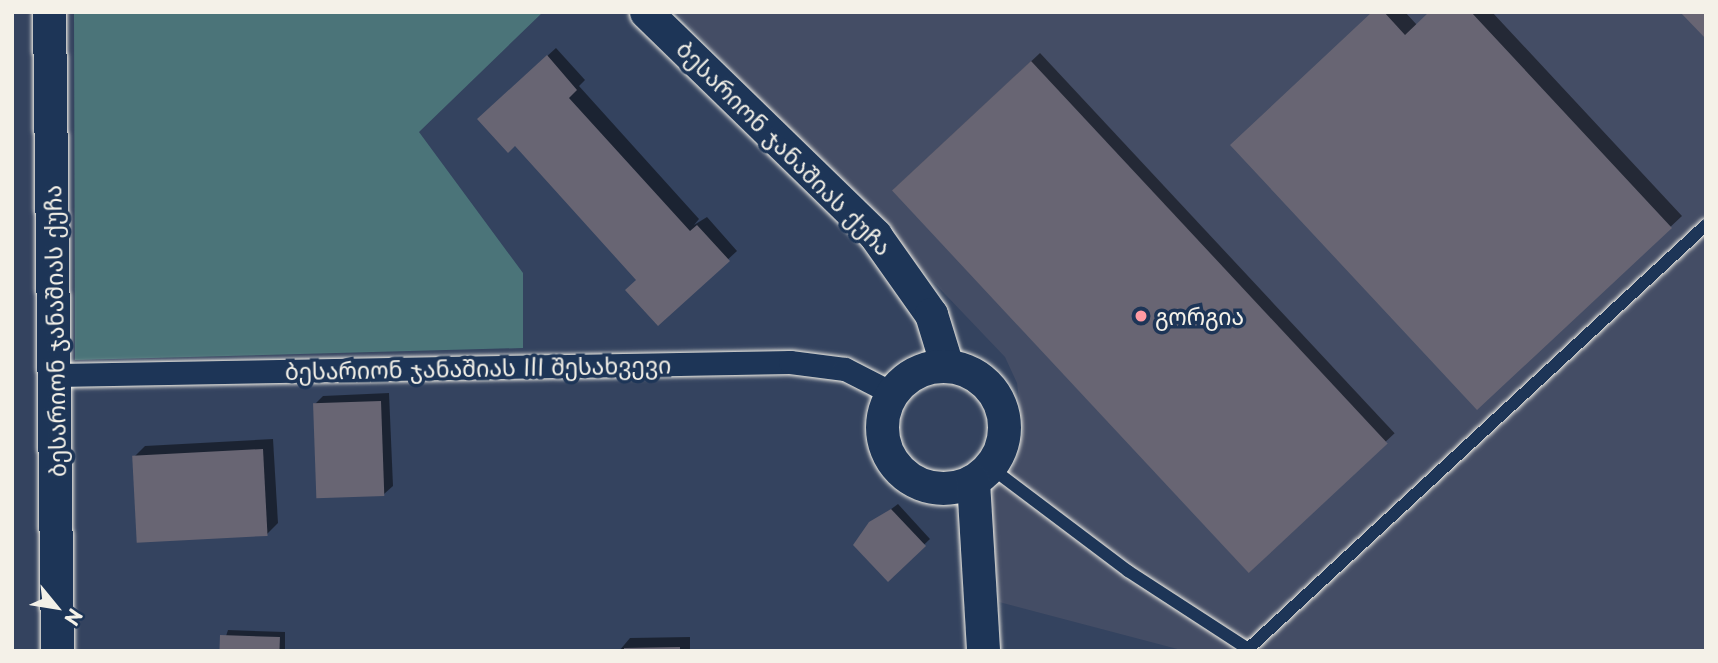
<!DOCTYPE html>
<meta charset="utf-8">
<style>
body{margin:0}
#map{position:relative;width:1718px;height:663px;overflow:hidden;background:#34435f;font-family:"Playpen Sans","Noto Sans Georgian",sans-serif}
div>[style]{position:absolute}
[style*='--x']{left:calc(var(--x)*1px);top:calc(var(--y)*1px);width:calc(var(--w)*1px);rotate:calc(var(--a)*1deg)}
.built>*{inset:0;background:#444d65}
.green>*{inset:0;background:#4b7479}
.shadow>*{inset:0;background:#0007;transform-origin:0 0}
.building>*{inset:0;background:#686573;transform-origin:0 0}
.roads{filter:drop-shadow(0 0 2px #f4f1e8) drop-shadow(0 0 2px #f4f1e8)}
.lane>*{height:12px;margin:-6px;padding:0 6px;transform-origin:6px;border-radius:6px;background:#1d3557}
.street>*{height:23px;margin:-11.5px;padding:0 11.5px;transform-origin:11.5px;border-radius:11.5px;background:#1d3557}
.secondary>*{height:33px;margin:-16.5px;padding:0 16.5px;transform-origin:16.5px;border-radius:16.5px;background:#1d3557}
.secondary>.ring{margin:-16.5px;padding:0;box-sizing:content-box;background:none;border:33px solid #1d3557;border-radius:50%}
.dots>*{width:19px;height:19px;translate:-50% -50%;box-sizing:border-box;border:4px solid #1d3557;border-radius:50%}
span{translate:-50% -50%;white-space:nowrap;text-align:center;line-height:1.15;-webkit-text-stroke:7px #1d3557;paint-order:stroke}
.street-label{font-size:23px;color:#f4f1e8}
.poi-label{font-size:23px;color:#f4f1e8}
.left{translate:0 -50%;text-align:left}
.frame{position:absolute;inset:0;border:14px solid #f4f1e8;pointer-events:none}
.north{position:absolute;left:21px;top:572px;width:70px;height:70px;-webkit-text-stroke:5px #1d3557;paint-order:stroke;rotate:120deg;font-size:19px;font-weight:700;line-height:28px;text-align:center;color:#f4f1e8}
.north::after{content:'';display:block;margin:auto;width:24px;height:32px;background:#f4f1e8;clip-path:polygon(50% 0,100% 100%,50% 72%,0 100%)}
</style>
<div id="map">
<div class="built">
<i style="clip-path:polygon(676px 12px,1706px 12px,1706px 651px,1185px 651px,999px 602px,989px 492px,1013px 468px,1023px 432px,1017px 383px,1005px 357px)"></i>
</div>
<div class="green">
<i style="clip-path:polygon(74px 12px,543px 12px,419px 132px,523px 273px,523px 348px,75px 360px)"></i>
</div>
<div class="shadow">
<i style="clip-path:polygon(1373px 12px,1405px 12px,1417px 25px,1431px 12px,1492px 12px,1682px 216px,1477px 408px)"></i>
<i style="clip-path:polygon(556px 48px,585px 80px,579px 86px,699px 219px,694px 225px,707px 217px,737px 251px,658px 324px,638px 280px,488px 110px)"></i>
<i style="left:1040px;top:53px;width:520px;height:200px;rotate:47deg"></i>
<i style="clip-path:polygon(389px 393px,393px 486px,384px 494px,314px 405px,323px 396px)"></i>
<i style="clip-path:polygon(273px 439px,278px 523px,267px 534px,134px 457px,145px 446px)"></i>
<i style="clip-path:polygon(898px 504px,930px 539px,888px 579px,871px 524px)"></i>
<i style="clip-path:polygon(228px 630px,285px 632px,285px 651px,221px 651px)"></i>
<i style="clip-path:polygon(690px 637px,690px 651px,619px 651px,630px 638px)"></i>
</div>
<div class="building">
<i style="clip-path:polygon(1372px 12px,1384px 12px,1405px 35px,1429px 12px,1471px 12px,1672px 228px,1477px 410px,1230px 145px)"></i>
<i style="clip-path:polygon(1680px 12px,1706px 12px,1706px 39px)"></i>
<i style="clip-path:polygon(547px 55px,577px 90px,569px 98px,690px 231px,697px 225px,730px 261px,658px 326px,625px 290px,636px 280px,515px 146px,508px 153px,477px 119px)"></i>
<i style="left:1031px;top:61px;width:523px;height:190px;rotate:47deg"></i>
<i style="left:381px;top:401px;width:95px;height:68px;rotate:88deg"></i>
<i style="left:263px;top:449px;width:87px;height:131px;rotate:87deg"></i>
<i style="clip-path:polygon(891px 509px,926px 546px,888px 582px,853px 545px,869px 522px)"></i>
<i style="left:220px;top:635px;width:60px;height:16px;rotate:2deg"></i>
<i style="clip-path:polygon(680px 647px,680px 651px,624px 651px,624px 648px)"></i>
</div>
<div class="roads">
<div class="lane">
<i style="--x:990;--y:467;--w:173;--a:37"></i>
<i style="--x:1128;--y:571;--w:143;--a:33"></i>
<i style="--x:1248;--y:649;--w:624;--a:-42.79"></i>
</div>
<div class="street">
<i style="--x:57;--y:375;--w:733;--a:-1.02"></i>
<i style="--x:790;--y:362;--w:55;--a:7.3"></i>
<i style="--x:845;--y:369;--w:53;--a:27.1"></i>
</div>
<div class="secondary">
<i style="--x:49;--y:12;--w:639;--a:89.28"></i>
<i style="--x:646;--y:12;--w:320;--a:44.2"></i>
<i style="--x:875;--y:235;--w:97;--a:54.7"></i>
<i style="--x:931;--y:314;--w:54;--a:72.9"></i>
<i class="ring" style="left:882px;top:366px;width:89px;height:89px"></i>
<i style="--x:973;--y:481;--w:170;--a:86.6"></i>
</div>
</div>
<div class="dots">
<i style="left:1141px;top:316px;background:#ff9aa2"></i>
</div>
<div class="street-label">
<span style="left:784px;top:148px;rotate:45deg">ბესარიონ ჯანაშიას ქუჩა</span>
<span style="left:55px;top:331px;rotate:-91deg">ბესარიონ ჯანაშიას ქუჩა</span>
<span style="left:478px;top:368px;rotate:-1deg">ბესარიონ ჯანაშიას III შესახვევი</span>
</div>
<div class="poi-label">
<span class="left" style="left:1155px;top:316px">გორგია</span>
</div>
<div class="frame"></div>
<div class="north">N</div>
</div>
